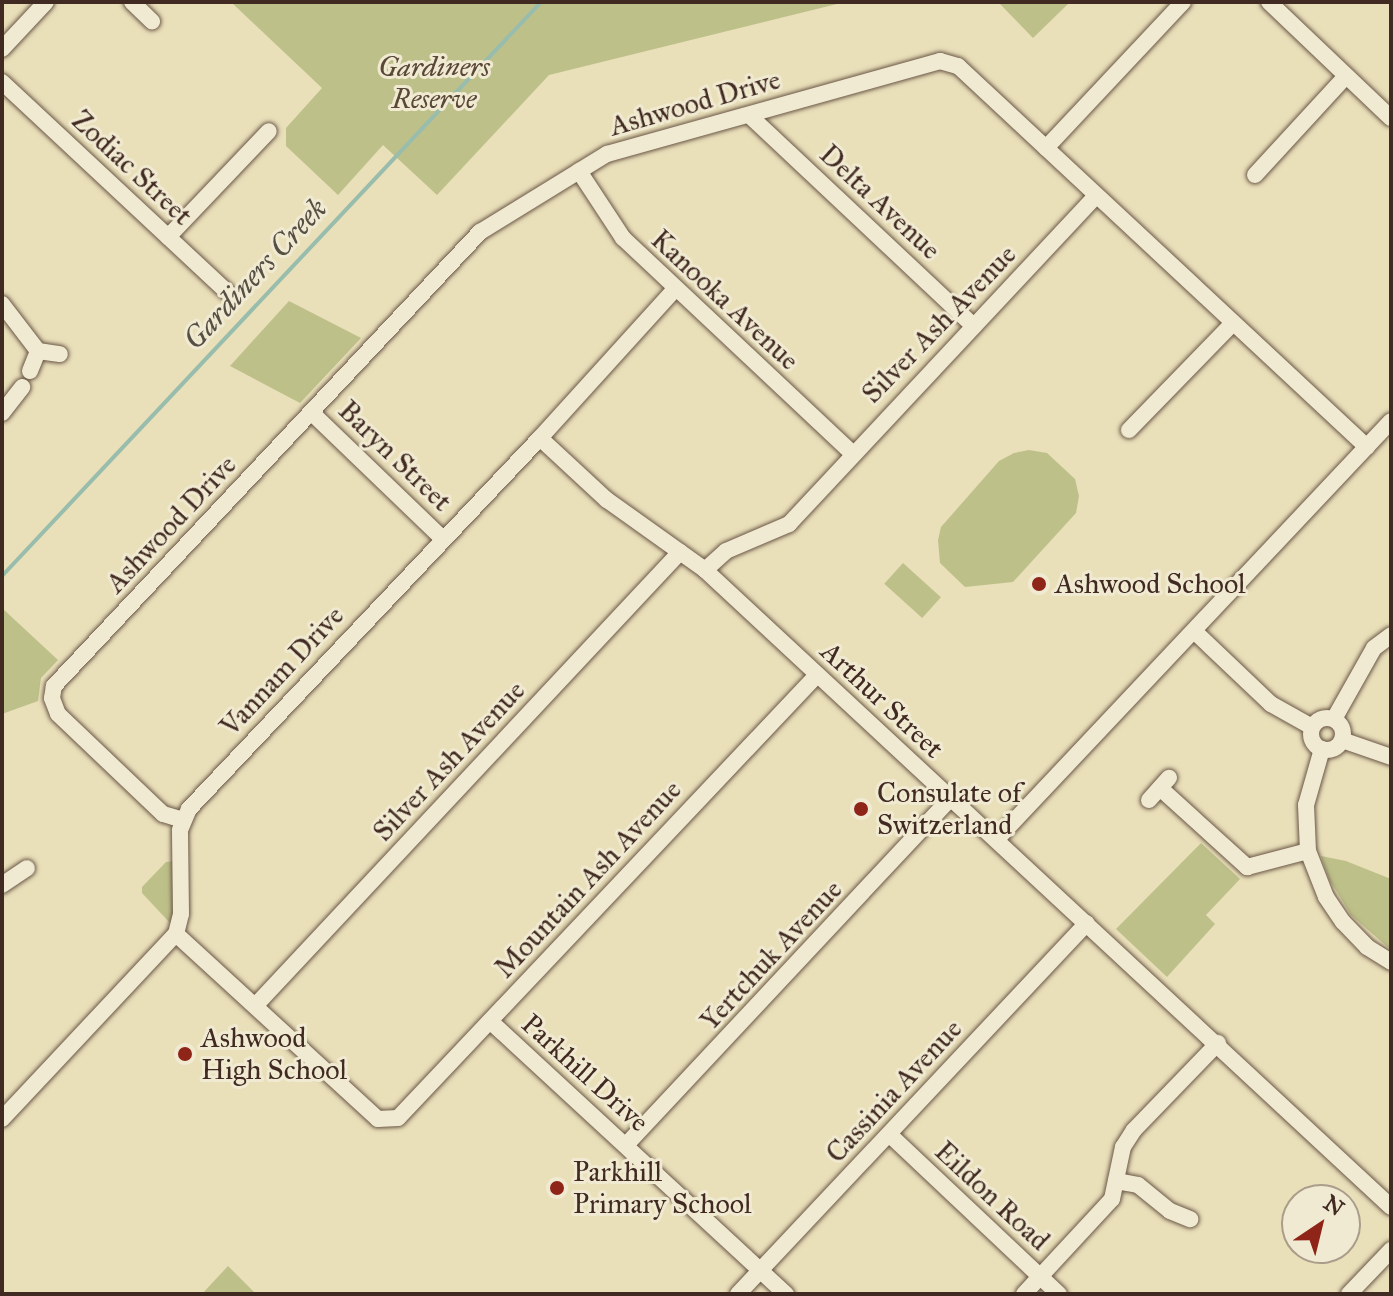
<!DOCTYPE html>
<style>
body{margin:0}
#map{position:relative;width:1393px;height:1296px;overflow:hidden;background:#e9dfb9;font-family:"IM FELL Great Primer",serif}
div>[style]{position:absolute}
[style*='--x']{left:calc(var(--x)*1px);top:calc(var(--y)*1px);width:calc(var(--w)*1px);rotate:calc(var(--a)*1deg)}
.green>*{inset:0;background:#bec08a;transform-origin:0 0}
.stream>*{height:4px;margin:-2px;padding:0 2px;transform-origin:2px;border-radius:2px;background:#98bdac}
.roads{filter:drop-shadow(0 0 2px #6a5747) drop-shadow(0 0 2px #6a5747)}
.minor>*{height:16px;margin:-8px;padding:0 8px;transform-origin:8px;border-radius:8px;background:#f1ead2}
.minor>.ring{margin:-8px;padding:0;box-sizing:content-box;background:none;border:16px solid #f1ead2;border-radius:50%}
.dots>*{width:22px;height:22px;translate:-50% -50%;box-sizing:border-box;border:4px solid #f1ead2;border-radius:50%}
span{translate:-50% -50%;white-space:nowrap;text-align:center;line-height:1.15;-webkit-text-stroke:6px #f1ead2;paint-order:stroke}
.park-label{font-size:28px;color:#594836;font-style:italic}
.street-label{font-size:28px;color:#402a21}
.poi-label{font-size:28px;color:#402a21}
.left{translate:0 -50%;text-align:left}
.water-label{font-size:30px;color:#564f44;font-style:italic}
.frame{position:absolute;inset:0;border:4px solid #402a21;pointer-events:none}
.north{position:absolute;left:1281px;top:1184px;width:80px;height:80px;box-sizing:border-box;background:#f1ead2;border:2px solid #aa9d8b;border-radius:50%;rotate:35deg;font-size:22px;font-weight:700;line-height:32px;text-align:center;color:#402a21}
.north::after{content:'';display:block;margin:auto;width:28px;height:36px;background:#8f2418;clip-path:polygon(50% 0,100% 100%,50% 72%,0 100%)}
</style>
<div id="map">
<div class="green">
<i style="clip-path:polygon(231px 2px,845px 2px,549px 75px,437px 195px,383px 145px,338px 195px,286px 146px,286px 128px,322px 88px)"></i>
<i style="clip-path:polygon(998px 2px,1070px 2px,1033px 38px)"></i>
<i style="clip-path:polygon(289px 301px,361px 338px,300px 403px,230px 366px)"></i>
<i style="clip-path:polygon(1029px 450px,1047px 453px,1075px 479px,1079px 496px,1076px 513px,1013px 582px,965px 587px,940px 563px,938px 540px,941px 527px,999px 461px,1014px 453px)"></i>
<i style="left:903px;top:563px;width:51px;height:28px;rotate:42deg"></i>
<i style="clip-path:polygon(2px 608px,58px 660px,41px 678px,38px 701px,2px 714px)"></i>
<i style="clip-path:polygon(1201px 843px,1240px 879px,1206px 915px,1215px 924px,1167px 977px,1116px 929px)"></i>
<i style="clip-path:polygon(1321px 856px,1346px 861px,1391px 879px,1391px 950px,1351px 915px,1329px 879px)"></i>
<i style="clip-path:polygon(174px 861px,175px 912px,171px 924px,142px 893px,142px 887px,166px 862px)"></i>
<i style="clip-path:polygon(228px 1266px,256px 1294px,202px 1294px)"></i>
</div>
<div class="stream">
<i style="--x:2;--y:576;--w:787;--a:-46.8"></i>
</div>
<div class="roads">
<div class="minor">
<i style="--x:132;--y:2;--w:28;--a:44"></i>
<i style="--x:1269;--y:2;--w:168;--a:43.6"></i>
<i style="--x:2;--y:49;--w:64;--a:-46.9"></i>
<i style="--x:2;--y:82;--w:308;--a:43"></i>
<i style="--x:750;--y:116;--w:307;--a:43.2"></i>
<i style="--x:1046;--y:148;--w:200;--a:-46.8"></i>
<i style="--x:579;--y:171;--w:80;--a:56.7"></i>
<i style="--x:623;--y:238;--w:314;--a:43.2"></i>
<i style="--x:1255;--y:175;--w:134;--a:-47.4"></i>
<i style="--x:168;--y:237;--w:146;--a:-46.4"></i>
<i style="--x:2;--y:304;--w:59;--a:52.5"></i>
<i style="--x:38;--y:351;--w:22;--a:8"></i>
<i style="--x:30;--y:371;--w:22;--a:-68"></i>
<i style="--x:311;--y:412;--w:182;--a:43.9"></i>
<i style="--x:2;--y:413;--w:33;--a:-52"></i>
<i style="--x:1129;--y:430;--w:148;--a:-45.8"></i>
<i style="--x:540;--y:438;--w:91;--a:42.8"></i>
<i style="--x:607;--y:500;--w:120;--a:35.5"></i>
<i style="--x:705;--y:570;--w:936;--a:42.88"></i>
<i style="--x:705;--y:570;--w:28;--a:-42"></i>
<i style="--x:726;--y:551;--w:69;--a:-23.2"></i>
<i style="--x:789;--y:524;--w:449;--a:-46.9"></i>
<i style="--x:1194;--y:631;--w:106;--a:43.5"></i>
<i style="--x:1271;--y:704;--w:47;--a:29.3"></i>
<i class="ring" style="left:1311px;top:718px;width:16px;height:16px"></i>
<i style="--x:1334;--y:719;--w:81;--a:-60.6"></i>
<i style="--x:1374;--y:648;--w:21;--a:-37"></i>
<i style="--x:1342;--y:740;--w:52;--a:19.1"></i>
<i style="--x:1322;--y:749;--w:58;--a:105.9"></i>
<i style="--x:1306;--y:805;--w:46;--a:87.5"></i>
<i style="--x:1308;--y:851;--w:49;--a:68.6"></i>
<i style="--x:1326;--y:897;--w:30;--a:56"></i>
<i style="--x:1343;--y:922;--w:35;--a:46"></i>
<i style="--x:1367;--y:947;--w:28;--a:32"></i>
<i style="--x:1160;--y:788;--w:118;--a:42.2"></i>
<i style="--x:1247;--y:867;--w:63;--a:-14.7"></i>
<i style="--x:1149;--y:800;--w:30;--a:-48"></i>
<i style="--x:183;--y:820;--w:21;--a:-163"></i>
<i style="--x:163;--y:814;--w:145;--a:-136.4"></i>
<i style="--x:58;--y:714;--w:17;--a:-111"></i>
<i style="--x:52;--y:698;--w:12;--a:-81"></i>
<i style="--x:54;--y:686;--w:623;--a:-46.82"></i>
<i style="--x:480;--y:232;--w:149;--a:-31.6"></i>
<i style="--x:607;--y:154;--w:346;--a:-15.6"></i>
<i style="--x:940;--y:61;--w:19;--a:16"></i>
<i style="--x:958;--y:66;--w:559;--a:42.97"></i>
<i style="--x:997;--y:839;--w:574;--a:-46.69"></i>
<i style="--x:2;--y:885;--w:30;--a:-34"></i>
<i style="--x:176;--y:934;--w:274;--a:42.5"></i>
<i style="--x:378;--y:1119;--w:20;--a:-3"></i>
<i style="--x:398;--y:1118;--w:610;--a:-46.59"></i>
<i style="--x:255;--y:1006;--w:622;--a:-46.89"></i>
<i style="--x:490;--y:1021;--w:403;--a:42.7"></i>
<i style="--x:2;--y:1119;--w:254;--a:-46.8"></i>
<i style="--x:176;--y:934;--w:21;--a:-76"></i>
<i style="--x:181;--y:914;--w:84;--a:-90.7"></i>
<i style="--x:180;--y:830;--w:23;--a:-67"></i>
<i style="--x:189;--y:809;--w:511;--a:-46.59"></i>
<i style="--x:540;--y:438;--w:200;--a:-47.8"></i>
<i style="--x:890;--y:1135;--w:232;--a:43.3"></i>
<i style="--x:626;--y:1145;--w:475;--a:-46.9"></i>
<i style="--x:1116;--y:1181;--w:22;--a:10"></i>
<i style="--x:1138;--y:1185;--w:41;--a:39.1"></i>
<i style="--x:1170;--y:1211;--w:22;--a:22"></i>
<i style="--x:738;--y:1294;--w:509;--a:-46.75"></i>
<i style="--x:1024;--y:1294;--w:129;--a:-47.2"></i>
<i style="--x:1112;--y:1199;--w:53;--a:-78.1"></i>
<i style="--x:1123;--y:1147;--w:20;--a:-57"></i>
<i style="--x:1134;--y:1130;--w:121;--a:-46"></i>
<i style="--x:1349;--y:1294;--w:61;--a:-46.3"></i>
</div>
</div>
<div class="dots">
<i style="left:1039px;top:584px;background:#8f2418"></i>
<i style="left:861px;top:809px;background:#8f2418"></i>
<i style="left:185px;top:1054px;background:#8f2418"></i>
<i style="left:557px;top:1188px;background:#8f2418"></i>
</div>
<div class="park-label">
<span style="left:434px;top:83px">Gardiners<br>Reserve</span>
</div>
<div class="street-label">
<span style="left:695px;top:103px;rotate:-16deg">Ashwood Drive</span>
<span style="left:132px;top:168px;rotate:43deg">Zodiac Street</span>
<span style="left:880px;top:202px;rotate:43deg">Delta Avenue</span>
<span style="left:725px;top:300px;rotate:43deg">Kanooka Avenue</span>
<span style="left:939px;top:324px;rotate:-46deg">Silver Ash Avenue</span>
<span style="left:395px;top:456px;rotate:44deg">Baryn Street</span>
<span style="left:171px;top:524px;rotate:-47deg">Ashwood Drive</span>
<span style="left:282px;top:671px;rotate:-47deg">Vannam Drive</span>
<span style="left:882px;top:700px;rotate:43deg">Arthur Street</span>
<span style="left:449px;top:761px;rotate:-47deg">Silver Ash Avenue</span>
<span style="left:588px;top:879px;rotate:-47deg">Mountain Ash Avenue</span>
<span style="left:771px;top:955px;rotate:-47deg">Yertchuk Avenue</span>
<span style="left:585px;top:1073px;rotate:42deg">Parkhill Drive</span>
<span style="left:894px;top:1091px;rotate:-47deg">Cassinia Avenue</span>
<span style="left:992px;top:1196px;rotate:43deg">Eildon Road</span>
</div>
<div class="poi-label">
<span class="left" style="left:1055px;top:584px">Ashwood School</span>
<span class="left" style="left:877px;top:809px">Consulate of<br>Switzerland</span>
<span class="left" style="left:201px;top:1054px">Ashwood<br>High School</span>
<span class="left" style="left:573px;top:1188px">Parkhill<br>Primary School</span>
</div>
<div class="water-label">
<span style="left:255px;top:274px;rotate:-47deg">Gardiners Creek</span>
</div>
<div class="frame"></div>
<div class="north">N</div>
</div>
